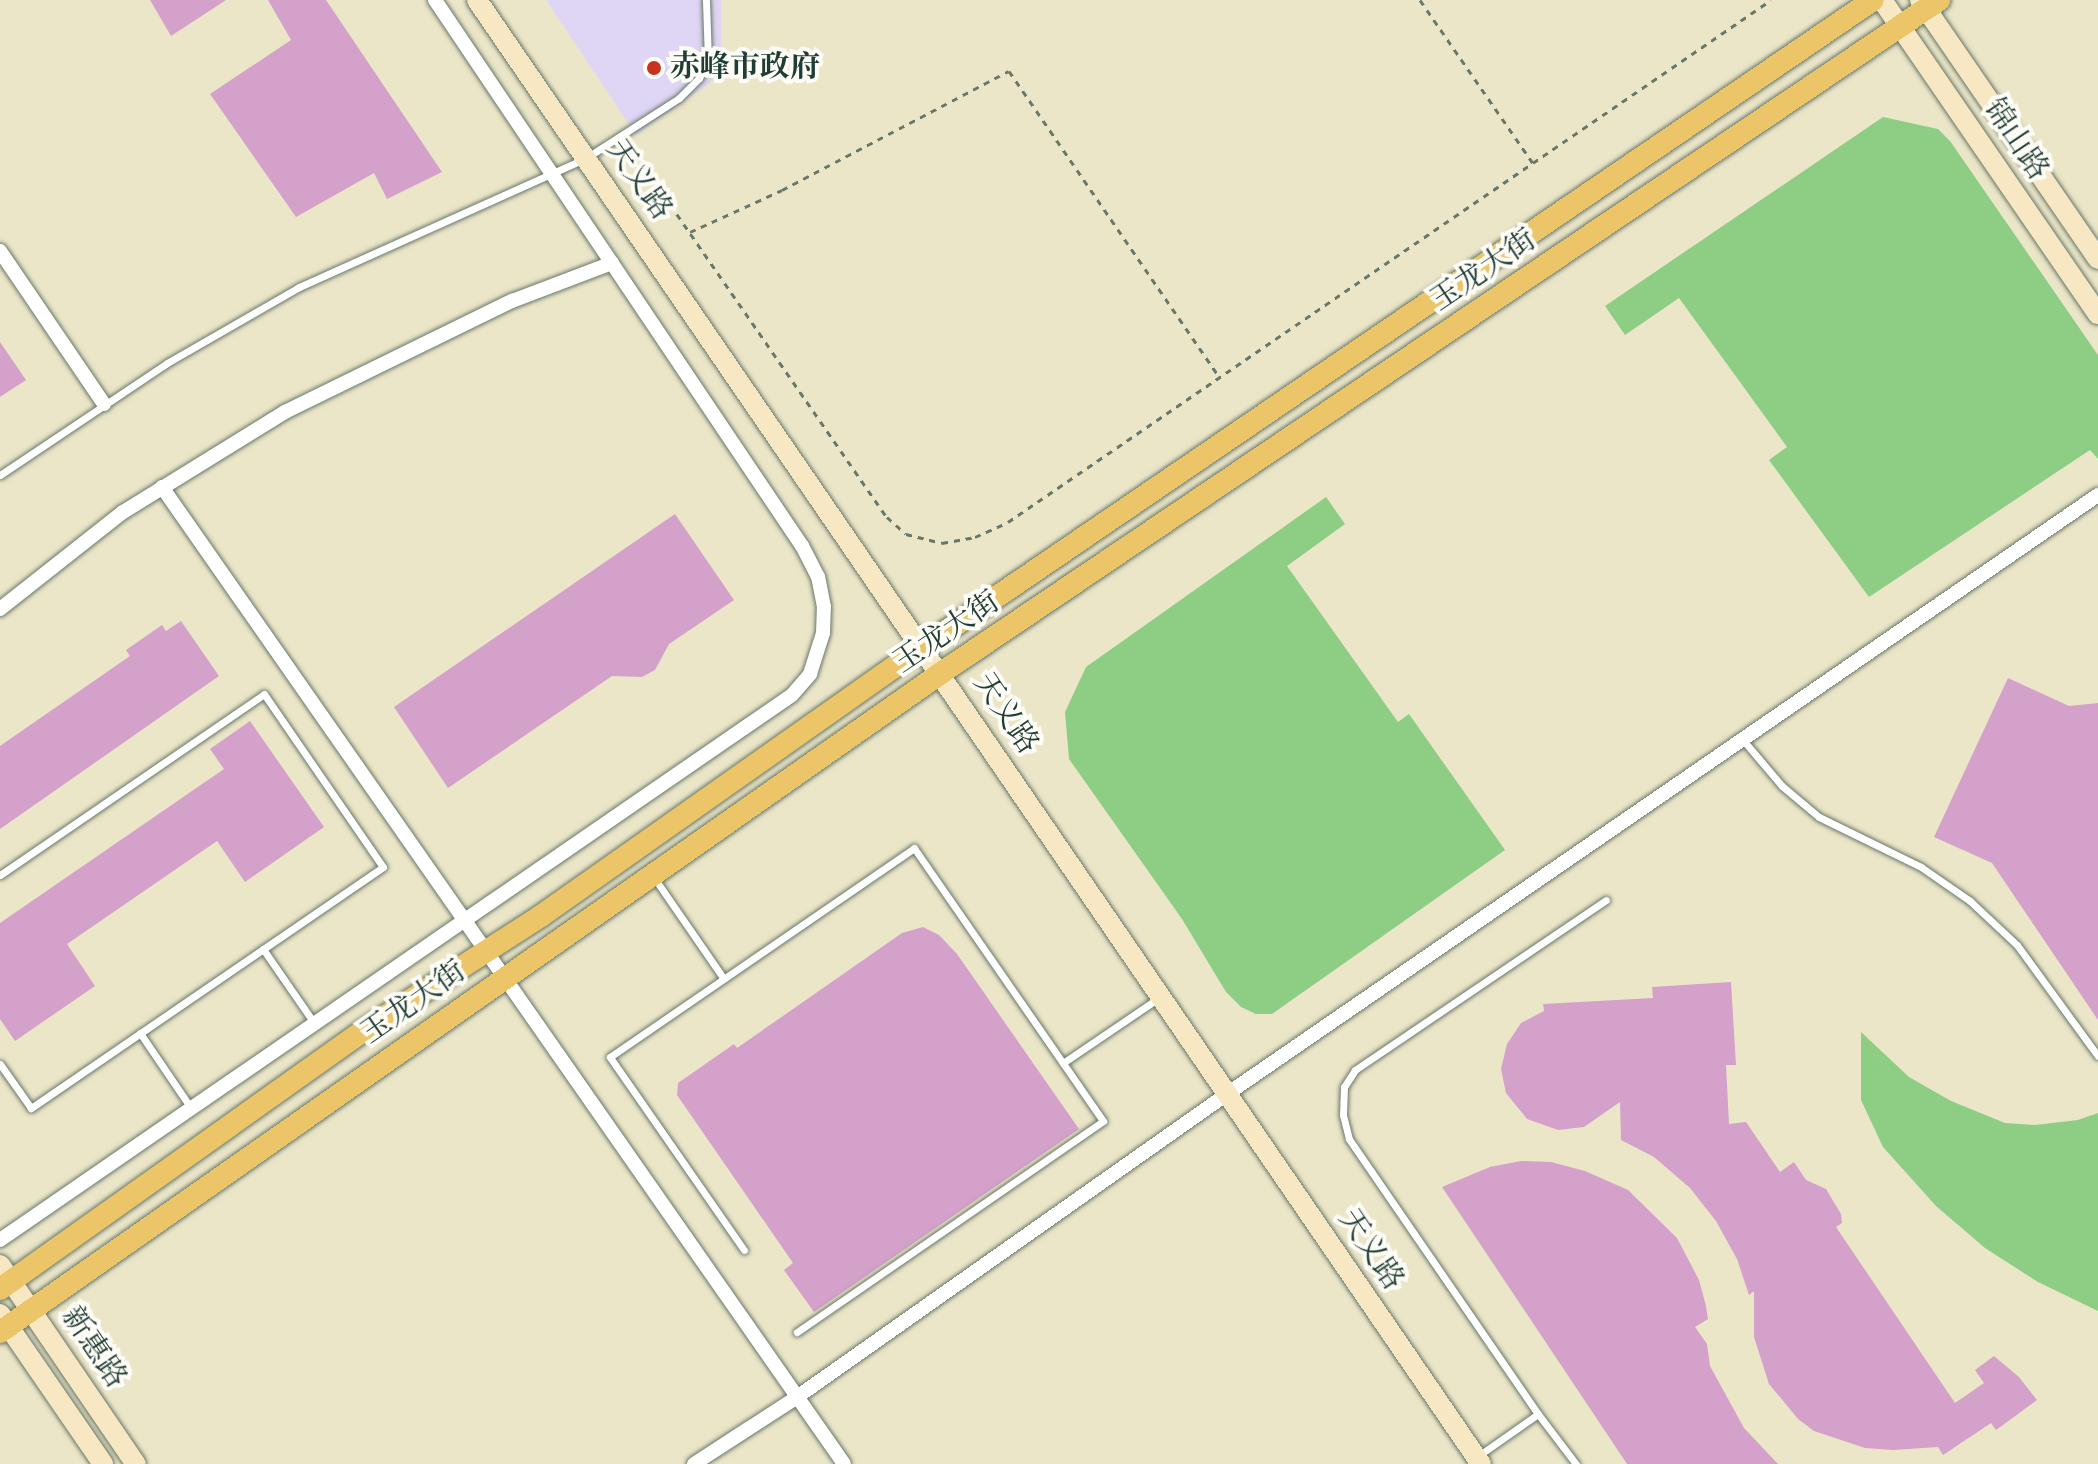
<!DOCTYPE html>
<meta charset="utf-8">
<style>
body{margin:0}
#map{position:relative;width:2098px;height:1464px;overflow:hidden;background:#ece6c9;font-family:"IM FELL DW Pica","Noto Serif SC",serif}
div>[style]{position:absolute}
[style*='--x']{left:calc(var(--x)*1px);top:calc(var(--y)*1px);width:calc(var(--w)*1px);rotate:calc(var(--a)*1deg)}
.built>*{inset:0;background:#dfd5f5}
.green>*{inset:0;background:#8ecd84}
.building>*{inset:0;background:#d3a1ca}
.path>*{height:3px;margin-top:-1.5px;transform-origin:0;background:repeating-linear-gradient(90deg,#677868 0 6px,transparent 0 12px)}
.roads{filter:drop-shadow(0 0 2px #677868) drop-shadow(0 0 2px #677868)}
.lane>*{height:7px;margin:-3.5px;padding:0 3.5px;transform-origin:3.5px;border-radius:3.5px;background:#fff}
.street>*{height:14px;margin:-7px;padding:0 7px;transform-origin:7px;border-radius:7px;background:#fff}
.secondary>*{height:20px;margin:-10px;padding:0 10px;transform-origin:10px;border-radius:10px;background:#f7e8c3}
.primary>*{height:22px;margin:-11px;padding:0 11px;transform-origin:11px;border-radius:11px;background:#ecc569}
.dots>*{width:22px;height:22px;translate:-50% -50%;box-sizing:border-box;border:4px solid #fdfcf7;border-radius:50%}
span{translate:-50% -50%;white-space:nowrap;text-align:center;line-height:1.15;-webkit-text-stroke:8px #fdfcf7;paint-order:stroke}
.poi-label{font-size:30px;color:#1f3d34;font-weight:700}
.left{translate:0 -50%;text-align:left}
.street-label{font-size:30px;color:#1f3d34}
</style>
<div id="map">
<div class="built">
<i style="clip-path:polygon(546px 0,721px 0,721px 53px,711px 82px,636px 135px)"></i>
</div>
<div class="green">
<i style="clip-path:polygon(1883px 117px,1938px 129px,1950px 141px,2098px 355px,2098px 459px,2090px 450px,1869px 597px,1769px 460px,1787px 447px,1679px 298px,1625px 335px,1605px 306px)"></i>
<i style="clip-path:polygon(1326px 497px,1345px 524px,1287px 566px,1398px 722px,1409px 714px,1505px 850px,1272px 1014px,1256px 1014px,1241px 1007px,1226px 992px,1182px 919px,1069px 759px,1065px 712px,1086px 667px)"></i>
<i style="clip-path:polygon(1861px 1032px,1909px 1077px,1951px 1101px,2005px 1123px,2035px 1125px,2078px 1120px,2098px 1113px,2098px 1311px,2038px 1282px,1985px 1248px,1936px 1206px,1883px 1147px,1861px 1100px)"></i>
</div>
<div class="building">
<i style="clip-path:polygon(150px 0,226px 0,171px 36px)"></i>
<i style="clip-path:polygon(268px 0,326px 0,442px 172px,387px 199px,374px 173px,296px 217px,210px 94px,291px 40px)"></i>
<i style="clip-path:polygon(0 342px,26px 380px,0 397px)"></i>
<i style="clip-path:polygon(675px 514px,734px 600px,669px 644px,655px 670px,642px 677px,612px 676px,448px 788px,394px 707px)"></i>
<i style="clip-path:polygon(181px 621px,219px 676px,0 829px,0 746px,130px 656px,126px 650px,162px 625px,166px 631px)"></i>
<i style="clip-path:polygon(2008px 678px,2069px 706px,2098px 703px,2098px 1020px,1992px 863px,1934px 837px)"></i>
<i style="clip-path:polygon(250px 721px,324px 827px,245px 882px,217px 841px,67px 944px,95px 986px,15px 1041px,0 1019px,0 923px,224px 769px,210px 749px)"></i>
<i style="clip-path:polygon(923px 927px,939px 935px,957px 954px,1079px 1129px,814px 1312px,784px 1270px,793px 1263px,677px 1095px,678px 1083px,734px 1044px,737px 1048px,902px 933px)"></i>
<i style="clip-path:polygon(1731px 982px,1736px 1065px,1726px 1065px,1729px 1124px,1746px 1122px,1780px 1172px,1794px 1162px,1806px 1180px,1826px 1189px,1841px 1214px,1842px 1223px,1836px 1227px,1955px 1403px,1984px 1383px,1975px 1370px,1994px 1356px,2019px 1377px,2037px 1400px,1996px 1430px,1991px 1423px,1943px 1455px,1938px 1447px,1893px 1450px,1865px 1448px,1814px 1431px,1798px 1419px,1769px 1384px,1754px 1337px,1754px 1291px,1749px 1295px,1737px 1259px,1716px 1221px,1690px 1188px,1654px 1157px,1621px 1140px,1620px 1102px,1584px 1127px,1558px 1130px,1527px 1119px,1506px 1093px,1501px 1069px,1507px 1044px,1521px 1023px,1544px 1011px,1543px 1004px,1653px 998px,1652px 987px)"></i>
<i style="clip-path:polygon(1521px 1161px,1551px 1162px,1585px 1171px,1628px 1190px,1677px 1238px,1699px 1280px,1706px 1306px,1708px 1319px,1695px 1327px,1707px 1344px,1710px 1366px,1744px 1428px,1778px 1464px,1627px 1464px,1442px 1187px,1490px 1167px)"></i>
</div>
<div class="path">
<i style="--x:1420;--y:0;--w:198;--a:55.3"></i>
<i style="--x:629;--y:145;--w:453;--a:55.3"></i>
<i style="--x:887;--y:517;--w:25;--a:42"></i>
<i style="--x:906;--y:534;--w:37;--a:14"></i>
<i style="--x:942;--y:543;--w:34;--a:-10"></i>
<i style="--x:975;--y:537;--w:36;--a:-24"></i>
<i style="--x:1008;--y:522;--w:924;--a:-34.38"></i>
<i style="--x:690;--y:232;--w:101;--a:-24.5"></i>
<i style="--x:782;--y:190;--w:256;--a:-27.7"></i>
<i style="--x:1009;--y:71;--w:370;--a:55.5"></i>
</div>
<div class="roads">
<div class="lane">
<i style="--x:0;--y:475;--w:201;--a:-33.8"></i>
<i style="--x:167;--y:363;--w:152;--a:-29.9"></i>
<i style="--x:299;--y:287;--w:315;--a:-24.2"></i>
<i style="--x:586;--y:158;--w:111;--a:-32.8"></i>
<i style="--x:679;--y:98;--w:28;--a:-45"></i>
<i style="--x:699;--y:78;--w:19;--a:-62"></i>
<i style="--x:708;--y:61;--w:61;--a:-91.9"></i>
<i style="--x:1743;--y:740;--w:60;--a:49.7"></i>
<i style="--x:1782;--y:786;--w:48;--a:40"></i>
<i style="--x:1819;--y:817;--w:114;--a:26.1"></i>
<i style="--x:1921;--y:867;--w:60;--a:34.8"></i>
<i style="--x:1970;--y:901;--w:64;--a:43.1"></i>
<i style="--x:2017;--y:945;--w:137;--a:53.9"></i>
<i style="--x:0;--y:875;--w:320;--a:-34.4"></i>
<i style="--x:264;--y:694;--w:210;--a:55.5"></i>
<i style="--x:383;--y:867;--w:427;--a:145.6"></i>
<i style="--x:31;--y:1108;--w:54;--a:-125.2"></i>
<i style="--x:655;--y:879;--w:121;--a:55.4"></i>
<i style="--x:263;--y:949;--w:90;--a:55.4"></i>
<i style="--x:140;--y:1033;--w:91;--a:55.8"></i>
<i style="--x:1063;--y:1063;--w:117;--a:-34.2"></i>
<i style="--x:744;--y:1250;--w:235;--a:-124.8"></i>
<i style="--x:610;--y:1057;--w:369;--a:-34.5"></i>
<i style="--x:914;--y:848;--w:332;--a:55.3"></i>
<i style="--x:1103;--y:1121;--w:372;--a:145.4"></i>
<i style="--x:1478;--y:1456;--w:73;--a:-35"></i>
<i style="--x:1576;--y:1464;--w:63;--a:-127.2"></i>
<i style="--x:1538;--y:1414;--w:334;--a:-124.5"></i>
<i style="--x:1349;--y:1139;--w:25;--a:-104"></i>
<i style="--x:1343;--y:1115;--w:28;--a:-88"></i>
<i style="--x:1344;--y:1087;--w:20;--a:-57"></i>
<i style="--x:1355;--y:1070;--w:303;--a:-34.1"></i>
</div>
<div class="street">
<i style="--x:0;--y:251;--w:185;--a:55.8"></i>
<i style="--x:162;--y:487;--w:1191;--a:55.08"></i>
<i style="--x:0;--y:609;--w:157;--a:-38.3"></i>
<i style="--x:123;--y:512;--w:190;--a:-31.7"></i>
<i style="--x:285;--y:412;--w:253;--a:-26.1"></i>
<i style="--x:512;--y:301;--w:107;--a:-20.8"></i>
<i style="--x:0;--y:1240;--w:961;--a:-34.53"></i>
<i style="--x:792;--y:695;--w:28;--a:-49"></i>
<i style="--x:810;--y:674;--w:43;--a:-72.4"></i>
<i style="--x:823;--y:633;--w:26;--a:-88"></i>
<i style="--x:824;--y:607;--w:31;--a:-101"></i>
<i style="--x:818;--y:577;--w:35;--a:-117"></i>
<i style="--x:802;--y:546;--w:658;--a:-123.91"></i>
<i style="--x:694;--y:1464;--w:123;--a:-33"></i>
<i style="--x:797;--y:1397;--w:526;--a:-35.17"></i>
<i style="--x:1227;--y:1094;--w:1057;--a:-34.52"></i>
</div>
<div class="secondary">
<i style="--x:477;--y:0;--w:1775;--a:55.56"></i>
<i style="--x:1882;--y:0;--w:381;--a:55.5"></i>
<i style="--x:1920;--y:0;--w:314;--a:55.5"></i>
<i style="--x:0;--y:1265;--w:241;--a:55.7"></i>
<i style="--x:0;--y:1314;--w:182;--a:55.5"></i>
</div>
<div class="primary">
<i style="--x:0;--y:1289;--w:447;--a:-35.4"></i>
<i style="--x:364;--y:1030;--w:211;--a:-32.8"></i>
<i style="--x:541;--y:916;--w:467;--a:-35.2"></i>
<i style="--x:923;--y:647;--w:1149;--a:-34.26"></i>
<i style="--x:0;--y:1332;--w:1149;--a:-35"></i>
<i style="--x:941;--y:673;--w:1204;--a:-33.99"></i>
</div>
</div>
<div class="dots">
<i style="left:654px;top:68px;background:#c8321e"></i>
</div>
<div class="poi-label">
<span class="left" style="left:670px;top:68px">赤峰市政府</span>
</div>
<div class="street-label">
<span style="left:2015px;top:140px;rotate:56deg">锦山路</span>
<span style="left:638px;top:180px;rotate:55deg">天义路</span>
<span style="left:1484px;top:271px;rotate:-34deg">玉龙大街</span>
<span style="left:947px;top:633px;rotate:-34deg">玉龙大街</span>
<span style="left:1005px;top:714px;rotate:56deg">天义路</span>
<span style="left:414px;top:1003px;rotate:-35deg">玉龙大街</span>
<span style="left:1370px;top:1250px;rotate:56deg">天义路</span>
<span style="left:93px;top:1348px;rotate:56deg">新惠路</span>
</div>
</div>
